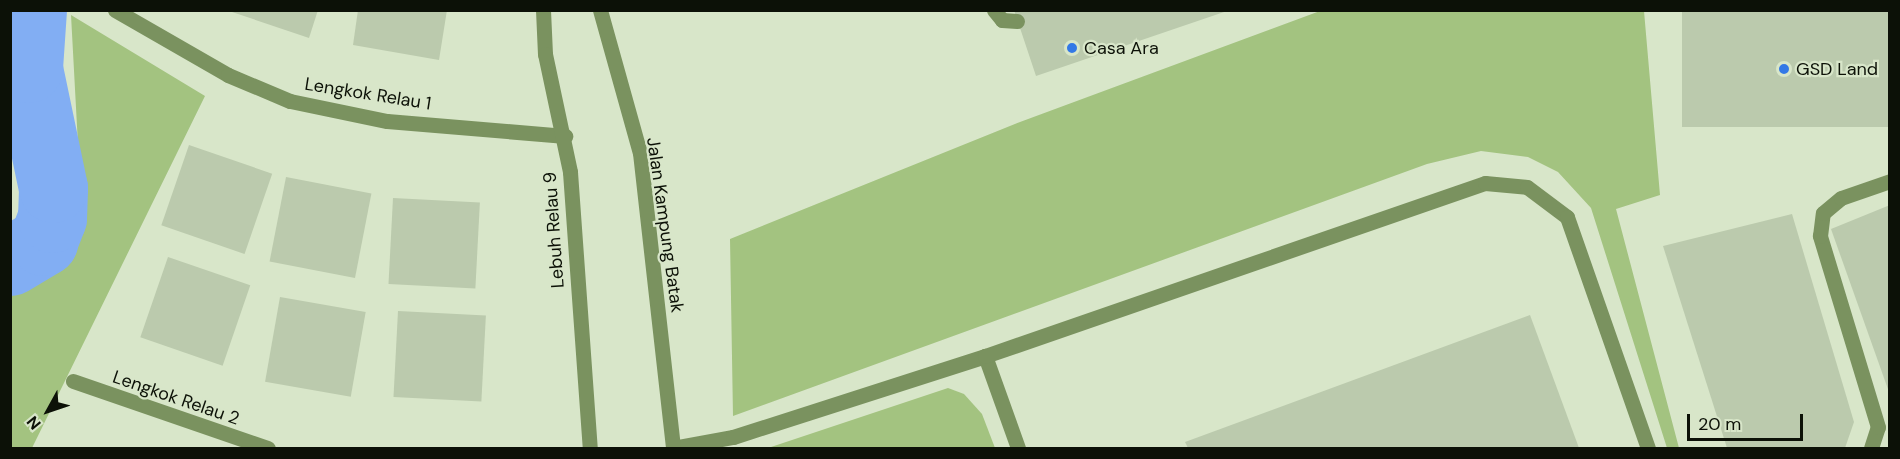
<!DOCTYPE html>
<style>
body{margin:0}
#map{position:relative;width:1900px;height:459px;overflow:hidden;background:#d8e6c9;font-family:"DM Sans",sans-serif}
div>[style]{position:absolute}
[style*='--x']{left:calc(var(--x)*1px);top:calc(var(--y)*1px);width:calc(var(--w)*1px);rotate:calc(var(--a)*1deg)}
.green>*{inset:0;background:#a3c380}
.river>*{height:69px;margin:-34.5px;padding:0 34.5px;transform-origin:34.5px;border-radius:34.5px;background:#82aef3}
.building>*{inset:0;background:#bbcaad;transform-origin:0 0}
.service>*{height:15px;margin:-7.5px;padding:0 7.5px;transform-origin:7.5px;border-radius:7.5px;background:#7a925f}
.minor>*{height:15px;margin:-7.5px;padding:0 7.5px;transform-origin:7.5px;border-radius:7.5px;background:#7a925f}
.dots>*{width:16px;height:16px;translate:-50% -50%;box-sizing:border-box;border:3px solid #d8e6c9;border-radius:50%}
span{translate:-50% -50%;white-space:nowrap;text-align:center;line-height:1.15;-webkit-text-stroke:4.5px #d8e6c9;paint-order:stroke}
.poi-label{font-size:18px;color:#0c1107}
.left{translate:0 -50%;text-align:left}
.street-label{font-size:18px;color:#0c1107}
.frame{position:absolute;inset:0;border:12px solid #0c1107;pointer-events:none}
.north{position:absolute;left:18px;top:381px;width:60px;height:60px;-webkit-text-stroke:4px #d8e6c9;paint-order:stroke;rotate:230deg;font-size:16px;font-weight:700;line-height:24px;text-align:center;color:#0c1107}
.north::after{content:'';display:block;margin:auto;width:21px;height:27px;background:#0c1107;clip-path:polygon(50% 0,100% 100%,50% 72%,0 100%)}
.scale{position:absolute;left:1687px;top:414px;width:116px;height:27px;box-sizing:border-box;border:3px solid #0c1107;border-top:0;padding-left:8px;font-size:18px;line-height:21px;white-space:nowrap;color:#0c1107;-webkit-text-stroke:4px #d8e6c9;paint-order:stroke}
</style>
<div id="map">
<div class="green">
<i style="clip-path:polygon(1320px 11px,1644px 11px,1660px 195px,1616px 209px,1679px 448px,1667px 448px,1591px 208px,1558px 172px,1528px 157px,1481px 151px,1427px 164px,733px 416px,730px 239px,1020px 122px)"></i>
<i style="clip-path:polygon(71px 15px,205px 96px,32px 448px,11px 448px,11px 290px,46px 272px,72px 250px,82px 219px)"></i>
<i style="clip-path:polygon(948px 388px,964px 394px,982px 414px,995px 448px,768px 448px)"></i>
</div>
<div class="river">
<i style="--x:10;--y:261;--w:39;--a:-31"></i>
<i style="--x:43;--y:241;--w:25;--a:-69"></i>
<i style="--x:52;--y:218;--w:30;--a:-88"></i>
<i style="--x:53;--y:188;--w:123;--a:-101.8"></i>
<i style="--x:28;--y:68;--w:58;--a:-86.1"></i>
</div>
<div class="building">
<i style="clip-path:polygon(226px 10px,318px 10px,309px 38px)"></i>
<i style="clip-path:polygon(358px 10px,447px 10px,439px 60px,353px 45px)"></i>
<i style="clip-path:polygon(1014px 10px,1227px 10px,1227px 11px,1036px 76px)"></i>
<i style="left:1682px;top:10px;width:208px;height:117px"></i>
<i style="left:189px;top:145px;width:88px;height:85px;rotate:19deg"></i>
<i style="left:286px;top:177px;width:87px;height:86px;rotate:11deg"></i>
<i style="left:393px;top:198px;width:87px;height:86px;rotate:3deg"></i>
<i style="clip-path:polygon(1890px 205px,1890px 392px,1889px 392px,1831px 229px)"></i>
<i style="clip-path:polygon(1792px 214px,1854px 422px,1845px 448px,1727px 448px,1663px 246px)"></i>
<i style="left:168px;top:257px;width:87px;height:85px;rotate:19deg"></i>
<i style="left:280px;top:297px;width:87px;height:86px;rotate:10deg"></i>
<i style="left:398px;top:311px;width:88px;height:86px;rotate:3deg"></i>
<i style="clip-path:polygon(1530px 315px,1579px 448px,1188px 448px,1185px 442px)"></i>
</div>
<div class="service">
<i style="--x:994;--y:10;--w:13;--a:51"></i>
<i style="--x:1002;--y:20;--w:15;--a:4"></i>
<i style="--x:673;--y:448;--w:61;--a:-10.4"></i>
<i style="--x:733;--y:437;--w:265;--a:-17.8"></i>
<i style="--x:1018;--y:448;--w:98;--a:-109.7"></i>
<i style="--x:985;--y:356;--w:529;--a:-19.09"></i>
<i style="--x:1485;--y:183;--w:42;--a:5.4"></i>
<i style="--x:1527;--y:187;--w:50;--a:36.9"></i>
<i style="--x:1567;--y:217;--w:245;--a:70.7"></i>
</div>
<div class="minor">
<i style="--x:115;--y:10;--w:130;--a:29.9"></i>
<i style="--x:228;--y:75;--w:67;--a:22.8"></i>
<i style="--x:290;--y:101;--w:99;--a:11.7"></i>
<i style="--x:387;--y:121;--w:179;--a:4.8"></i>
<i style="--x:543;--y:10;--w:44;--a:87.4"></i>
<i style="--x:545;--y:54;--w:121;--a:78"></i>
<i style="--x:570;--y:172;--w:277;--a:85.9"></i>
<i style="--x:600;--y:10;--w:148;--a:74.4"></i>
<i style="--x:640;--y:153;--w:297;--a:83.6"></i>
<i style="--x:73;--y:381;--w:206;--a:19"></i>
<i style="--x:1871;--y:448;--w:22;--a:-72"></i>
<i style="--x:1878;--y:427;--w:200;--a:-106.9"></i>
<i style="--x:1820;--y:236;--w:23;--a:-83"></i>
<i style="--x:1823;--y:213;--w:23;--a:-40"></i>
<i style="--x:1841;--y:198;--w:52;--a:-19.1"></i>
</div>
<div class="dots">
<i style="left:1072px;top:48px;background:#3379e6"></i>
<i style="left:1784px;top:69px;background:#3379e6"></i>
</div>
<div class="poi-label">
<span class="left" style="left:1084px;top:48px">Casa Ara</span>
<span class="left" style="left:1796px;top:69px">GSD Land</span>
</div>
<div class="street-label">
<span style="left:368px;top:94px;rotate:9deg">Lengkok Relau 1</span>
<span style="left:665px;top:225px;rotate:82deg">Jalan Kampung Batak</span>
<span style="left:554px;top:230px;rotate:-94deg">Lebuh Relau 9</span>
<span style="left:176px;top:398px;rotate:19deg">Lengkok Relau 2</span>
</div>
<div class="frame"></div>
<div class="north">N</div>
<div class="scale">20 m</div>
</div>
